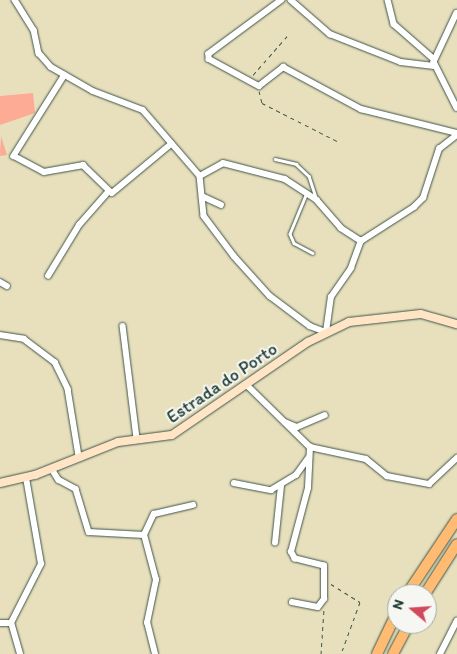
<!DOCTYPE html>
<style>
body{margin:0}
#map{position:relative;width:457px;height:654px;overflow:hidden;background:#e8e0bd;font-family:Itim,sans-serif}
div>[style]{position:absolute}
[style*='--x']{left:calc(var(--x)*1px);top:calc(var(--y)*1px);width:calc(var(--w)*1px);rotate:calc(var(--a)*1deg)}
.building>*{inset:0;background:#fdab94}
.path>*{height:1px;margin-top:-0.5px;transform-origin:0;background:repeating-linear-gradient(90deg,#3d5549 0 4px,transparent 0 8px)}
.roads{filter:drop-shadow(0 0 1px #3d5549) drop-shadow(0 0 1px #3d5549)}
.lane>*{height:2.5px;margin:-1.25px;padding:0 1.25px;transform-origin:1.25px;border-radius:1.25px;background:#fff}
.street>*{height:5.5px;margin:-2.75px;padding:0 2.75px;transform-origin:2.75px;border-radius:2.75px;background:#fff}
.secondary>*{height:8px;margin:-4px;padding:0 4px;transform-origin:4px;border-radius:4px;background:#ffe4c6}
.highway>*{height:10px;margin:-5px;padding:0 5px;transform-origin:5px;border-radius:5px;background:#ffbb71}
span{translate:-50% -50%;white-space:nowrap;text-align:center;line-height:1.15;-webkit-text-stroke:4px #f6f6f2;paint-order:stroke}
.street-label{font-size:18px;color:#1f3d34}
.north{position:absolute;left:387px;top:584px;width:50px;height:50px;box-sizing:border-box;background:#f6f6f2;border:1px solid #a0aca6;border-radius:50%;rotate:288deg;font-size:14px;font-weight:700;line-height:20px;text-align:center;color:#1f3d34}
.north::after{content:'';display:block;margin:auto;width:18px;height:22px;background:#d1495b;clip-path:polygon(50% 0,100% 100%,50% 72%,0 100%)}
</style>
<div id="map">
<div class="building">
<i style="clip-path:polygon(33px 93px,35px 113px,0 125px,0 96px)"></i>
<i style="clip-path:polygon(1px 136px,7px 155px,0 156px)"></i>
</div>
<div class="path">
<i style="--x:253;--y:75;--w:55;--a:-48.7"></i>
<i style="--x:259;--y:91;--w:12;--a:76"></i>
<i style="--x:262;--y:103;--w:86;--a:26.9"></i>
<i style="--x:331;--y:584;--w:34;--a:32"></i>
<i style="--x:360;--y:602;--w:55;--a:110.1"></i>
<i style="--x:321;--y:654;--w:45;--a:-86.2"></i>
</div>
<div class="roads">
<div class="lane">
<i style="--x:275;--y:159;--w:22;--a:13"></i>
<i style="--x:296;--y:164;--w:18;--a:43"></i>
<i style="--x:309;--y:176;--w:25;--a:72"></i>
<i style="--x:307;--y:193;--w:44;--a:112.5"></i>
<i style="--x:290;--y:234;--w:10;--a:66"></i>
<i style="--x:294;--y:243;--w:21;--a:28"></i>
</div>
<div class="street">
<i style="--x:15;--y:0;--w:36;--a:58"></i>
<i style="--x:34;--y:30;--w:24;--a:78"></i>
<i style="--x:39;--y:53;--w:18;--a:49"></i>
<i style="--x:51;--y:67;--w:48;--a:29.7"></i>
<i style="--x:93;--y:91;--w:53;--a:20.8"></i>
<i style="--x:143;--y:110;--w:87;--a:49.2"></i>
<i style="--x:282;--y:0;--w:91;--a:143.5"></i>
<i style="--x:209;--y:54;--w:5;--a:90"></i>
<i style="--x:209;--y:59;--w:57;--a:28.4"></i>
<i style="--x:259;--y:86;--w:31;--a:-38"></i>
<i style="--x:283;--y:67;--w:89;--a:28.3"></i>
<i style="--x:361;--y:109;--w:99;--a:14"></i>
<i style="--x:291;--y:0;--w:52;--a:41.1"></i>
<i style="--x:330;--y:34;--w:76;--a:21.5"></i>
<i style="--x:401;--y:62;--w:33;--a:7"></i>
<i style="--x:388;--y:0;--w:25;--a:76"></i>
<i style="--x:394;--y:24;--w:53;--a:41.2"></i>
<i style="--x:457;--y:13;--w:54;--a:115.1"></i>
<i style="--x:434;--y:62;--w:51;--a:63.4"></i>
<i style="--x:65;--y:75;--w:96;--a:122.2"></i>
<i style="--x:14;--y:156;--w:34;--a:28"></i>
<i style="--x:44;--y:172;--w:40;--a:-10"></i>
<i style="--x:83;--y:165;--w:40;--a:44"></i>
<i style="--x:112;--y:193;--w:77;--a:-39.7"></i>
<i style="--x:200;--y:176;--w:40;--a:84.3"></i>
<i style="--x:204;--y:216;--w:50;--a:53.1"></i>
<i style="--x:234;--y:256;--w:54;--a:48"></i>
<i style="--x:270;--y:296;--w:50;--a:36.9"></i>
<i style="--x:310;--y:326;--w:17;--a:21"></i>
<i style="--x:326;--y:332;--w:35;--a:-82"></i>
<i style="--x:331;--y:297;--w:35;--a:-55"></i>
<i style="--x:351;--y:268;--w:29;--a:-70"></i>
<i style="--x:361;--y:241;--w:63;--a:-32.7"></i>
<i style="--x:414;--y:207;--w:13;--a:-45"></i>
<i style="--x:423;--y:198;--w:52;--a:-71.9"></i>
<i style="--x:439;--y:149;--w:23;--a:-38"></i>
<i style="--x:200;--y:176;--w:26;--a:-29"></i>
<i style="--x:223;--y:163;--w:64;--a:14.5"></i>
<i style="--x:285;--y:179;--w:38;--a:33"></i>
<i style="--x:317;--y:200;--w:37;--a:49"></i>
<i style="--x:341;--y:228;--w:24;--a:33"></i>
<i style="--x:202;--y:196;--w:21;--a:25"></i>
<i style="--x:48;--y:276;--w:60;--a:-58.7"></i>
<i style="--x:79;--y:225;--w:45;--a:-48.6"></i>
<i style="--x:0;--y:282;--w:8;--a:30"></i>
<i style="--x:123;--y:326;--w:114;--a:82.9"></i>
<i style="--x:0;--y:335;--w:24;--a:9"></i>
<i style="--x:24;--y:339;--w:39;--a:37"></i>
<i style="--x:55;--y:362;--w:30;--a:64"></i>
<i style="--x:68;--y:389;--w:68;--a:80.7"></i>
<i style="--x:248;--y:386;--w:87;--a:44.5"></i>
<i style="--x:310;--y:447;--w:57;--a:12.1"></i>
<i style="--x:366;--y:459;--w:27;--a:39"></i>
<i style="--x:387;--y:476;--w:43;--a:10.8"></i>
<i style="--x:429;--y:484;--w:38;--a:-43"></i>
<i style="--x:285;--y:422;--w:13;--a:23"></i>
<i style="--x:297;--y:427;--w:30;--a:-23"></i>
<i style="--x:52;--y:469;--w:13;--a:58"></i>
<i style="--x:59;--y:480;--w:19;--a:28"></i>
<i style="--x:76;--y:489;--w:45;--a:73.2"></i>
<i style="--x:89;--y:532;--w:55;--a:3.1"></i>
<i style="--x:234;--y:483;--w:38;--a:11"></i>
<i style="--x:271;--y:490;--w:29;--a:-31"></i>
<i style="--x:296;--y:475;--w:22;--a:-54"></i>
<i style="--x:275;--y:543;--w:57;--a:-84"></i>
<i style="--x:292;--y:602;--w:26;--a:11"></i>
<i style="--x:318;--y:607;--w:10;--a:-53"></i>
<i style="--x:324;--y:599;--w:33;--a:-90"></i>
<i style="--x:324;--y:566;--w:30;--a:-166"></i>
<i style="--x:295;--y:559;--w:8;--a:-120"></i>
<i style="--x:291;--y:552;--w:66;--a:-75.1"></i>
<i style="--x:308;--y:488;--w:41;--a:-87.2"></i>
<i style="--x:0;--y:623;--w:11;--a:0"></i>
<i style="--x:20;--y:654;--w:32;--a:-106"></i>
<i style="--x:11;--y:623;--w:66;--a:-63"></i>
<i style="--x:41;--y:564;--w:87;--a:-99.9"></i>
<i style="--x:155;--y:654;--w:32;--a:-104"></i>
<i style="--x:147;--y:623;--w:44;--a:-78.2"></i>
<i style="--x:156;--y:580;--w:47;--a:-104.9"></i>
<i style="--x:144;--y:535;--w:23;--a:-65"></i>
<i style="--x:154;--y:514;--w:40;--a:-13"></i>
<i style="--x:440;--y:654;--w:37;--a:-63"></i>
</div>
<div class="secondary">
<i style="--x:0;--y:483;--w:36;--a:-13"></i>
<i style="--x:35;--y:475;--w:89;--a:-21.7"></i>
<i style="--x:118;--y:442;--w:54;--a:-7.4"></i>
<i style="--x:172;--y:435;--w:165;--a:-34.4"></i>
<i style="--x:308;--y:342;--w:46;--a:-26"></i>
<i style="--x:349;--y:322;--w:72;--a:-6.3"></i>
<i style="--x:421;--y:314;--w:37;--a:16"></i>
</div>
<div class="highway">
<i style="--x:407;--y:594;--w:90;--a:-56.3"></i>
<i style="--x:425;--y:594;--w:59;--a:-57.4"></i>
<i style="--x:377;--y:654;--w:47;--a:-64.5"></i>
<i style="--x:393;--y:654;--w:34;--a:-62"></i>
</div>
</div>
<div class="street-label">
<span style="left:222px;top:383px;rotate:-34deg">Estrada do Porto</span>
</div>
<div class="north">N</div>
</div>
